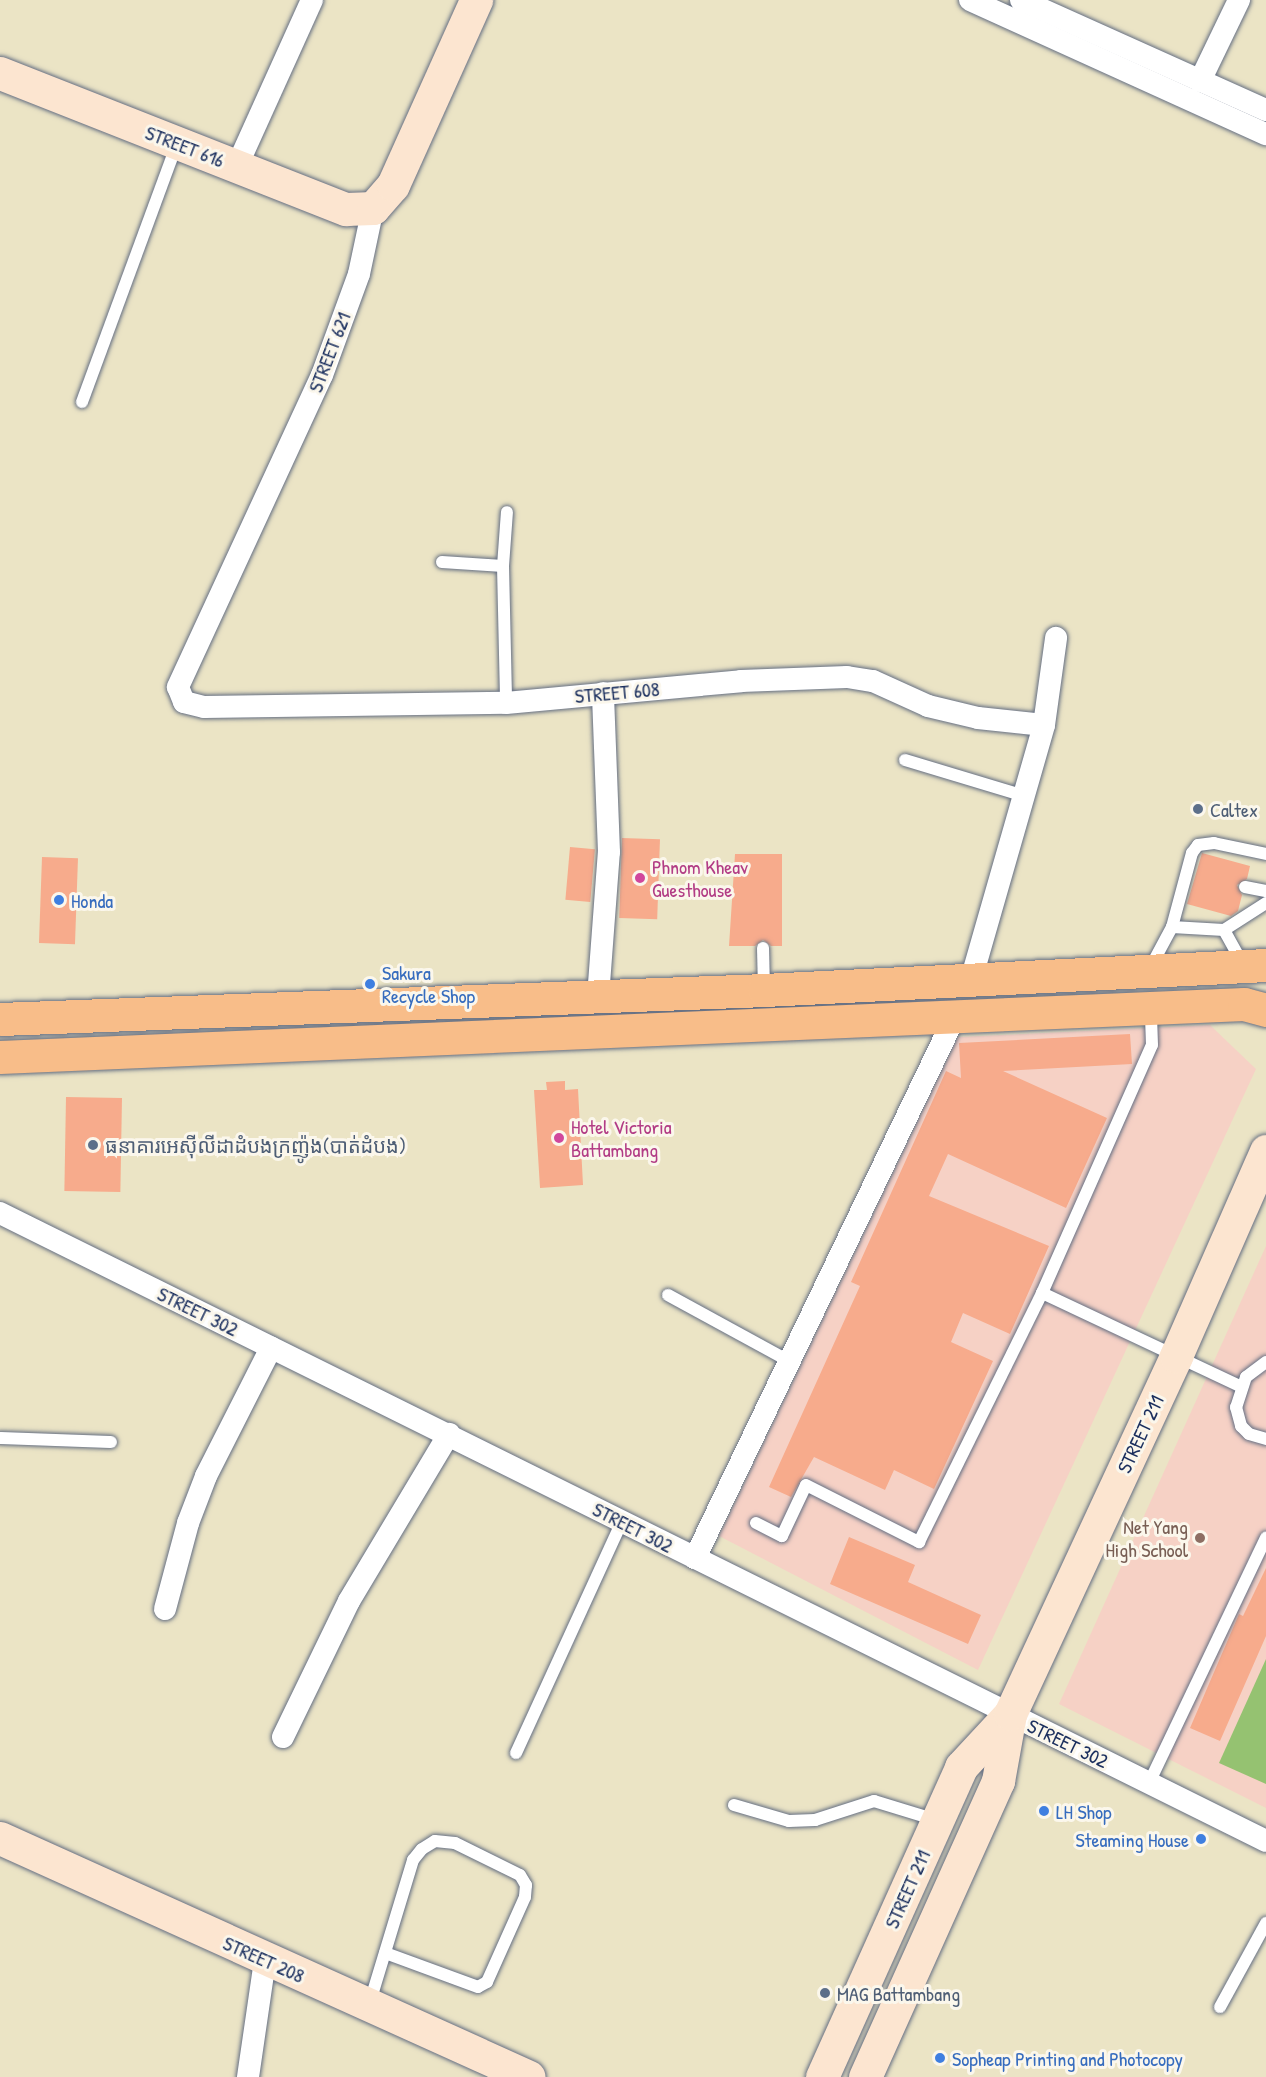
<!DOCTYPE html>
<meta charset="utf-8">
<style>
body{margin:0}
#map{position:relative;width:1266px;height:2077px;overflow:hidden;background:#ebe4c5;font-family:"Patrick Hand","Noto Sans Khmer",sans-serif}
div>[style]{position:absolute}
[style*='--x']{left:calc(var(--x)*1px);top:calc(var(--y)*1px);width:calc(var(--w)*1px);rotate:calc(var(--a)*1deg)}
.built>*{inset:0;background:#f6d1c5}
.green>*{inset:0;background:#95c271}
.building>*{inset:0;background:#f7ab8c;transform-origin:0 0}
.roads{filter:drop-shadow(0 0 2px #646e82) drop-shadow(0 0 2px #646e82)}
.lane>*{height:12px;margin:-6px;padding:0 6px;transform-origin:6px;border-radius:6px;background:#fff}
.street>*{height:22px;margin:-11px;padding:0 11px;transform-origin:11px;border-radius:11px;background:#fff}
.secondary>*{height:33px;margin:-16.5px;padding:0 16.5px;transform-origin:16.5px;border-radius:16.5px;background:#fce5d0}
.primary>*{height:33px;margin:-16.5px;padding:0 16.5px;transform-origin:16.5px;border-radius:16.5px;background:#f8bd89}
.dots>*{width:16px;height:16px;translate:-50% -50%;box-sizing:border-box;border:3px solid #fbf7ec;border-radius:50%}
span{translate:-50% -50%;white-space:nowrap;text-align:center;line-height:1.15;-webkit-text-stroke:6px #fbf7ec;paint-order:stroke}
.street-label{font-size:20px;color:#1b2f5e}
.service-label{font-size:20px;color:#4e5e75}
.left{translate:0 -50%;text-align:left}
.hotel-label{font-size:20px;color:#b23c85}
.shop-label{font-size:20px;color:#366cbe}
.right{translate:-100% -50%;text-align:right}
.education-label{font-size:20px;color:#785e54}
</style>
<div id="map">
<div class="built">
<i style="clip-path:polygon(1210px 1025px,1256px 1069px,978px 1670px,719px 1536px,958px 1037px)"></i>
<i style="clip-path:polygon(1266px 1246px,1266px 1808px,1059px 1704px)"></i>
</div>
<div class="green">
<i style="clip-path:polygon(1266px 1659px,1266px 1784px,1219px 1763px)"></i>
</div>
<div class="building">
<i style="left:622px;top:838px;width:38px;height:80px;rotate:2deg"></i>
<i style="left:570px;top:847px;width:25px;height:53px;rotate:5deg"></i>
<i style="clip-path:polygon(1202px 853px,1250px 866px,1247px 879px,1237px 885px,1242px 895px,1238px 911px,1231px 916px,1187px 904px)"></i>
<i style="clip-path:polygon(735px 854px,782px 854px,782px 946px,771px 946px,763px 940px,755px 946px,729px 946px)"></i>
<i style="left:42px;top:857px;width:36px;height:86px;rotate:2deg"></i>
<i style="clip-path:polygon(1130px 1034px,1132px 1064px,1003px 1071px,1107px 1118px,1066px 1208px,948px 1154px,929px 1196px,1049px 1246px,1010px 1334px,963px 1313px,951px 1342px,993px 1361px,934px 1489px,894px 1470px,885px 1490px,814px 1457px,791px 1497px,769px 1487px,860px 1286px,851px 1282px,946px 1071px,961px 1078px,959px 1043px)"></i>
<i style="clip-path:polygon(565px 1081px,565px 1090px,578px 1089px,583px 1185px,540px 1188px,534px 1090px,547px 1090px,546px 1082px)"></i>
<i style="left:66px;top:1097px;width:56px;height:94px;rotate:1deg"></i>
<i style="clip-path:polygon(849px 1537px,915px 1565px,908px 1582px,981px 1615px,968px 1644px,830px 1584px)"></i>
<i style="clip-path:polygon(1266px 1568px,1266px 1636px,1220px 1741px,1190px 1728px,1239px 1614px,1243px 1616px)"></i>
</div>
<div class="roads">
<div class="lane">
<i style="--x:82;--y:402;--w:275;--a:-69.8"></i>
<i style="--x:442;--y:562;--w:61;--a:3.8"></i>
<i style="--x:503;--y:566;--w:137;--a:88.7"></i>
<i style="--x:503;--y:566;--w:54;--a:-85.8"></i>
<i style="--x:905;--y:760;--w:124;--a:16.8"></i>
<i style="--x:1245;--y:887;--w:21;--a:11"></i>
<i style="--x:1172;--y:927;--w:52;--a:3.3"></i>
<i style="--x:1224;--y:930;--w:50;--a:-32.7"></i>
<i style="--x:1224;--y:930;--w:37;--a:61"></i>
<i style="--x:763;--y:948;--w:40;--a:88.6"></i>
<i style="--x:1150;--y:968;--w:47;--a:-61.8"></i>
<i style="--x:1172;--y:927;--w:77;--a:-74.9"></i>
<i style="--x:1192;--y:853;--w:10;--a:-53"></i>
<i style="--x:1198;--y:845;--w:16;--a:-7"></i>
<i style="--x:1214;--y:843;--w:53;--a:11.9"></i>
<i style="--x:1042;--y:1293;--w:271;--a:-66.1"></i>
<i style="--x:1152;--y:1045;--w:36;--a:-92"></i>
<i style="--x:668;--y:1295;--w:138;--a:28.6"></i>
<i style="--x:1266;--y:1362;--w:25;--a:143"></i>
<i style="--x:1246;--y:1377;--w:32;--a:108"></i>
<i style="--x:1236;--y:1407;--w:20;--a:75"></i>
<i style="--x:1241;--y:1426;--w:11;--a:45"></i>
<i style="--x:1249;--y:1434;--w:18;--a:16"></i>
<i style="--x:0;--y:1438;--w:111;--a:2.1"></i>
<i style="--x:756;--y:1523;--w:29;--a:27"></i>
<i style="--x:782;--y:1536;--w:56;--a:-64.8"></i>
<i style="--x:806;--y:1485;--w:127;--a:26.8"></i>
<i style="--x:919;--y:1542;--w:278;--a:-63.7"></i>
<i style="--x:1042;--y:1293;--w:221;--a:25.2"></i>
<i style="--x:516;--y:1753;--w:254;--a:-65.4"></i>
<i style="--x:1149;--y:1783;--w:272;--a:-64.5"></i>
<i style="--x:734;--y:1805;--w:57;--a:16.2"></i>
<i style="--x:789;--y:1821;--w:26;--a:-2"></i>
<i style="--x:815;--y:1820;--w:62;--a:-17.9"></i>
<i style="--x:874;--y:1801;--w:65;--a:17"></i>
<i style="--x:369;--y:2005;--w:152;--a:-73.1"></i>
<i style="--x:413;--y:1860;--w:14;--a:-51"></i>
<i style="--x:422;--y:1849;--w:15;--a:-32"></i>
<i style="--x:435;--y:1841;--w:20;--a:6"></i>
<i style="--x:455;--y:1843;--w:72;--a:26.2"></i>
<i style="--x:520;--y:1875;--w:12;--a:59"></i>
<i style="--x:526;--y:1885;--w:12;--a:95"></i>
<i style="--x:525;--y:1897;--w:93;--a:114.1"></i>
<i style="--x:487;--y:1982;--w:10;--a:151"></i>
<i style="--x:478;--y:1987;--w:99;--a:-159.9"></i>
<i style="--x:1220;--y:2007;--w:96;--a:-61.3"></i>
</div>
<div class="street">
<i style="--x:970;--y:0;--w:325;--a:24.4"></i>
<i style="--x:1021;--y:0;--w:269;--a:24.2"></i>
<i style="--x:1200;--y:81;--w:90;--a:-64.3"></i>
<i style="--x:237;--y:166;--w:182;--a:-65.7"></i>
<i style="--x:373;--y:208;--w:67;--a:102"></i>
<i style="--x:359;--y:274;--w:108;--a:110.1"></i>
<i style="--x:322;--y:375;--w:344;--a:114.8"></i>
<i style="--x:178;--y:687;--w:16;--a:68"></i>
<i style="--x:184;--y:702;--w:21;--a:14"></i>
<i style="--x:204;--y:707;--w:302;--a:-0.8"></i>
<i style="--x:506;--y:703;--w:236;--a:-5.3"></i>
<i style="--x:741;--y:681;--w:106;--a:-2.2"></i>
<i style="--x:847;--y:677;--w:26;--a:9"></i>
<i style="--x:873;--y:681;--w:60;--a:24.4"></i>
<i style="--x:928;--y:706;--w:51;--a:13.5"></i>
<i style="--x:978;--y:718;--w:66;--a:6.1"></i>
<i style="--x:971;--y:980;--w:265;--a:-74"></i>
<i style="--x:1044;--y:725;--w:88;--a:-82.1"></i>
<i style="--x:598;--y:997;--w:145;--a:-85.7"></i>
<i style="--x:609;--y:852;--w:159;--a:-92.2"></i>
<i style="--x:0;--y:1213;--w:1413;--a:26.38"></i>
<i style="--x:695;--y:1558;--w:601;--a:-64.37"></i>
<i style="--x:165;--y:1609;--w:89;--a:-75"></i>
<i style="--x:188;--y:1523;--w:50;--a:-69"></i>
<i style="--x:206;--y:1476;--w:144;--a:-63.1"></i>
<i style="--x:283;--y:1737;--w:151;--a:-64.1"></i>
<i style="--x:349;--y:1601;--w:195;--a:-59.1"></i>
<i style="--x:248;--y:2077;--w:118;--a:-81.7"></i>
</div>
<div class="secondary">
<i style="--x:0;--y:73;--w:372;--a:21.5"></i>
<i style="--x:346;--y:209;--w:27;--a:-2"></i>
<i style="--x:373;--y:208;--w:30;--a:-49"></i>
<i style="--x:393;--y:185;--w:203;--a:-65.8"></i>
<i style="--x:0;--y:1838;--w:580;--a:24.31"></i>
<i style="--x:822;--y:2077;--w:340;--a:-65.8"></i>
<i style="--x:961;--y:1767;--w:72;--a:-47.2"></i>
<i style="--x:865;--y:2077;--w:325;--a:-65.8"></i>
<i style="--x:998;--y:1781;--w:68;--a:-79.8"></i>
<i style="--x:1010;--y:1714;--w:395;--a:-65.1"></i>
<i style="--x:1176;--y:1356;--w:224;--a:-66.3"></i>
</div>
<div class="primary">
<i style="--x:0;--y:1019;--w:765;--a:-2.17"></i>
<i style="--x:764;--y:990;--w:503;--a:-2.85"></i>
<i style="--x:0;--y:1057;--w:1245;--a:-2.44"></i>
<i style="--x:1244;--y:1004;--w:23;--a:15"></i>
</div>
</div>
<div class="dots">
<i style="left:1198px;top:809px;background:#5c6f8a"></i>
<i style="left:640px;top:878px;background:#d1479c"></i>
<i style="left:59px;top:900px;background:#3f7fe0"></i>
<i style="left:370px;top:984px;background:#3f7fe0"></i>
<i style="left:559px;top:1138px;background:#d1479c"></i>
<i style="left:93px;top:1145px;background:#5c6f8a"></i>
<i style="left:1200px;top:1538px;background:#8d6e63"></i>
<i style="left:1044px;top:1811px;background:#3f7fe0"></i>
<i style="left:1201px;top:1839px;background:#3f7fe0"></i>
<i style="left:825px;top:1993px;background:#5c6f8a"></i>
<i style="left:940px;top:2058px;background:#3f7fe0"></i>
</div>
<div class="street-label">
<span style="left:185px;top:146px;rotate:21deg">STREET 616</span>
<span style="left:329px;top:352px;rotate:-69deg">STREET 621</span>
<span style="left:617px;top:692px;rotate:-5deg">STREET 608</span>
<span style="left:198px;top:1311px;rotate:26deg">STREET 302</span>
<span style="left:1140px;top:1434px;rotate:-65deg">STREET 211</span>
<span style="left:633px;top:1527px;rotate:27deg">STREET 302</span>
<span style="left:1068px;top:1743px;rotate:26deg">STREET 302</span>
<span style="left:907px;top:1889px;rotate:-66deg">STREET 211</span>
<span style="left:264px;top:1959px;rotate:24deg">STREET 208</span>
</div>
<div class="service-label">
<span class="left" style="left:1210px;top:809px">Caltex</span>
<span class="left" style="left:105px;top:1145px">ធនាគារអេស៊ីលីដាដំបងក្រញ៉ូង(បាត់ដំបង)</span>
<span class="left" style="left:837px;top:1993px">MAG Battambang</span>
</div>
<div class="hotel-label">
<span class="left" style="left:652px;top:878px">Phnom Kheav<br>Guesthouse</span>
<span class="left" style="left:571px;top:1138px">Hotel Victoria<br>Battambang</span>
</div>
<div class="shop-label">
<span class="left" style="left:71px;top:900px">Honda</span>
<span class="left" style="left:382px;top:984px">Sakura<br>Recycle Shop</span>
<span class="left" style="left:1056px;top:1811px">LH Shop</span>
<span class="right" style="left:1189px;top:1839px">Steaming House</span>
<span class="left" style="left:952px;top:2058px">Sopheap Printing and Photocopy</span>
</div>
<div class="education-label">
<span class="right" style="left:1188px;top:1538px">Net Yang<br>High School</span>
</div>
</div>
